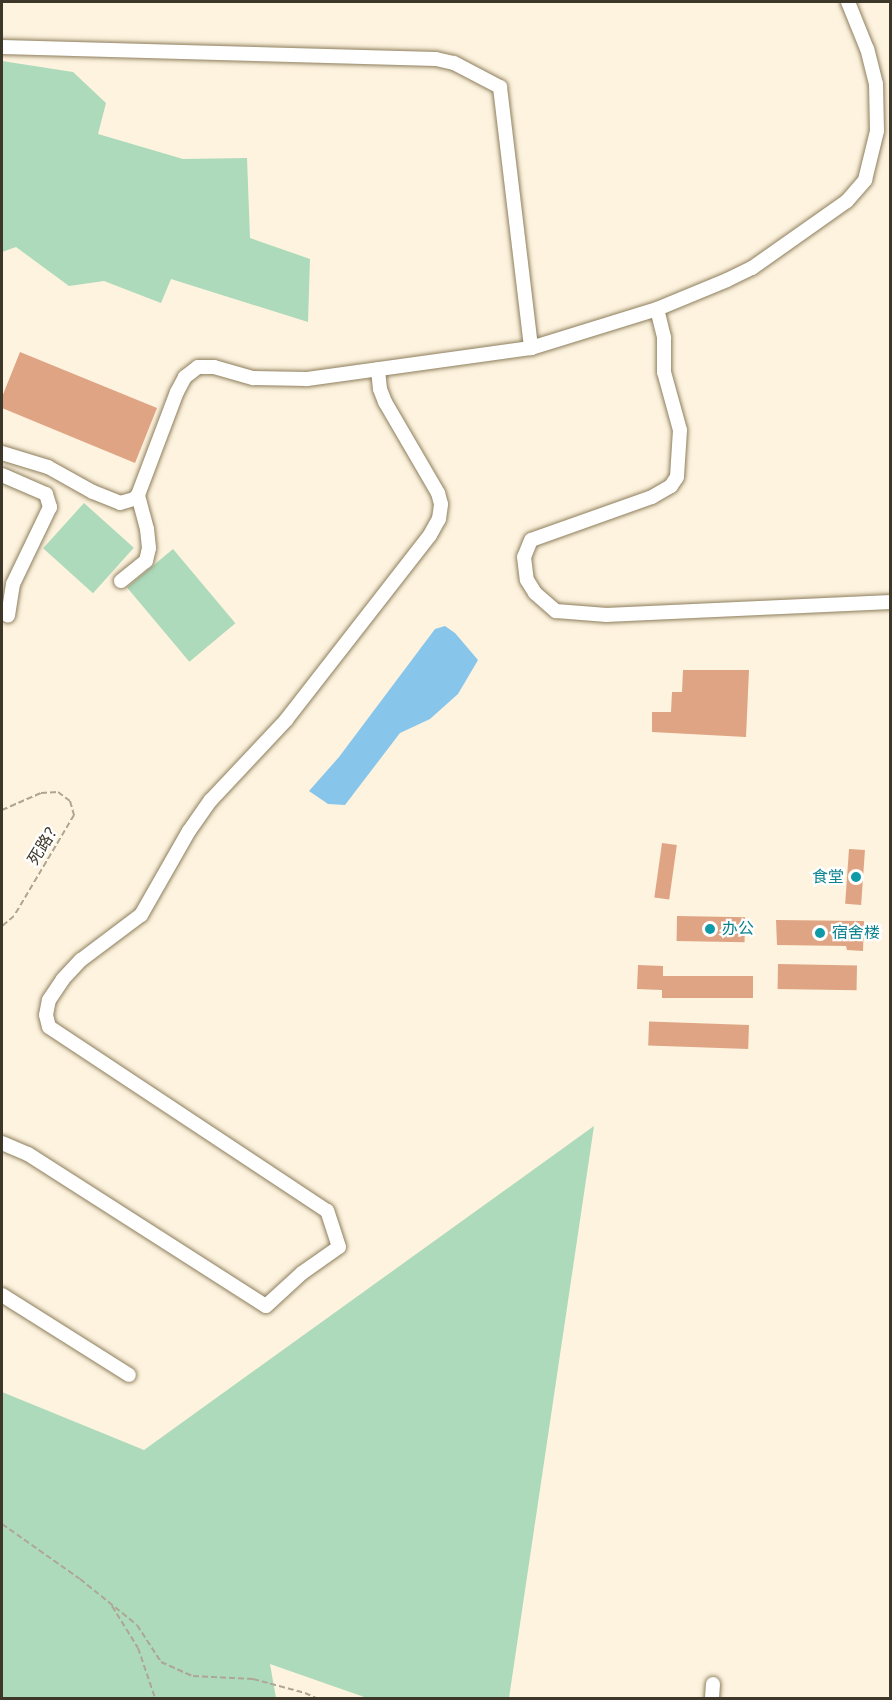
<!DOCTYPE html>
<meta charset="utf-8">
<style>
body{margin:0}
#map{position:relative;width:892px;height:1700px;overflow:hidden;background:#fdf3de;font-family:Signika,"Noto Sans SC",sans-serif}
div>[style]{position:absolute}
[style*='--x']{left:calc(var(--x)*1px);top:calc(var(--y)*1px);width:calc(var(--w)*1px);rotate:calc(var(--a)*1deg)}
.green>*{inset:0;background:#acdabb;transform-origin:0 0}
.water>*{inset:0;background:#88c5eb}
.building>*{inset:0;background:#dfa484;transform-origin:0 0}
.path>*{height:2px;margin-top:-1px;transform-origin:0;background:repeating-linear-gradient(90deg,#aea694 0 6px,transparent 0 9px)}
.roads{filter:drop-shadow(0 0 2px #8d7e5d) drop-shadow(0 0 2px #8d7e5d)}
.minor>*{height:14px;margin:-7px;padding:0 7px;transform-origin:7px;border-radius:7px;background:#fff}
.dots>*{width:16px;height:16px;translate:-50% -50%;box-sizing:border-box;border:3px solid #fff;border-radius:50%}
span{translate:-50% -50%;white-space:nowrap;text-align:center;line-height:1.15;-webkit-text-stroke:4.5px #fff;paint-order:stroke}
.street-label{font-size:16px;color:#3d3729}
.culture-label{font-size:16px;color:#0d838f}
.right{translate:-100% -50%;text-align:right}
.left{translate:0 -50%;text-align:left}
.frame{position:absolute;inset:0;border:3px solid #3d3729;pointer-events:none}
</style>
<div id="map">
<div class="green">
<i style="clip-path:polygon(2px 61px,73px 72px,106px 103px,98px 134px,183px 159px,247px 158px,250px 238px,310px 259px,308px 322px,171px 279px,161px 303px,104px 281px,69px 286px,16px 247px,2px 252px)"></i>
<i style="left:84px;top:503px;width:67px;height:61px;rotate:42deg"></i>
<i style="left:173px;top:549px;width:97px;height:60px;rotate:50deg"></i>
<i style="clip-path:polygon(594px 1126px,509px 1698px,367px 1698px,270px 1664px,276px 1698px,2px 1698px,2px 1392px,144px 1450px)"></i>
</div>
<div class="water">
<i style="clip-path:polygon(445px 626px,455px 633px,478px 660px,458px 694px,430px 719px,400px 733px,345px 805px,328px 804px,309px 791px,339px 757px,435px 629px)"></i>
</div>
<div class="building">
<i style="clip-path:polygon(20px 352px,157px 408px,135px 463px,2px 408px,2px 397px)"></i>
<i style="clip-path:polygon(683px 670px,749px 670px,746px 737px,652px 732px,652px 712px,671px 712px,672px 692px,682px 692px)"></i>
<i style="left:662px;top:843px;width:15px;height:55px;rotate:8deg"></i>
<i style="left:849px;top:849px;width:16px;height:55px;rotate:4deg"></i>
<i style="left:677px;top:916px;width:68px;height:25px;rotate:1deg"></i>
<i style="clip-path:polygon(776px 920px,864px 921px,863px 951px,847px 950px,846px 946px,777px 945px)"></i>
<i style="left:778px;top:964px;width:79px;height:25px;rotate:1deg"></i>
<i style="clip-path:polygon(638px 965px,663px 966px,663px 976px,753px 976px,753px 998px,662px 998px,662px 990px,637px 989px)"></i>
<i style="left:749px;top:1025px;width:24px;height:100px;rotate:92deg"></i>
</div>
<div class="path">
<i style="--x:2;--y:810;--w:43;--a:-23.6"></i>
<i style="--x:41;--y:793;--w:17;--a:-3"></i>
<i style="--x:58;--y:792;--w:15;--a:37"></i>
<i style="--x:70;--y:801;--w:15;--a:74"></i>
<i style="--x:74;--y:815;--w:117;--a:120.7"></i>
<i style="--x:14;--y:916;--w:16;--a:140"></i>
<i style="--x:2;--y:1524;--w:95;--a:35.2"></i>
<i style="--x:80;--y:1579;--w:73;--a:38.9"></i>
<i style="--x:137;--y:1625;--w:44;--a:57"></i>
<i style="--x:161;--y:1662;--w:35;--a:24"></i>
<i style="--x:193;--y:1676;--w:60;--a:2.9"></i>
<i style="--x:253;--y:1679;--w:54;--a:15.1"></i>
<i style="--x:305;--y:1693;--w:12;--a:24"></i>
<i style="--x:112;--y:1606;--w:49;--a:58.2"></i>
<i style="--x:138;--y:1648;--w:53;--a:71.2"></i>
</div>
<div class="roads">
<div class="minor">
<i style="--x:2;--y:47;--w:434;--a:1.6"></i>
<i style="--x:436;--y:59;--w:18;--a:13"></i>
<i style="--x:454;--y:63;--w:52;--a:27.6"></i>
<i style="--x:500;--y:87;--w:263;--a:83.2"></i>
<i style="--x:657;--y:309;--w:30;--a:76"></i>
<i style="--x:664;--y:338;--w:34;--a:90"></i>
<i style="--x:664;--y:372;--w:60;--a:74.6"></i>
<i style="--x:680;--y:430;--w:47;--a:93.7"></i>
<i style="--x:677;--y:477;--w:11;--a:124"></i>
<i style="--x:671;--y:486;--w:22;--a:150"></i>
<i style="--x:652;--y:497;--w:128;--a:160.4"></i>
<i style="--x:531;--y:540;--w:18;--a:112"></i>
<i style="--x:524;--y:557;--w:23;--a:83"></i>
<i style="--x:527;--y:580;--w:15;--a:58"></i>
<i style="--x:535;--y:593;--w:28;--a:41"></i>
<i style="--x:556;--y:611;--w:51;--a:4.5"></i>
<i style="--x:607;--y:615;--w:283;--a:-2.6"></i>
<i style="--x:2;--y:453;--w:48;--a:16.9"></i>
<i style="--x:48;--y:467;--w:51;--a:29.1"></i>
<i style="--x:93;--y:492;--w:29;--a:22"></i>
<i style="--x:120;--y:503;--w:15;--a:-16"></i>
<i style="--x:134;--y:499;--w:6;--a:-45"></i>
<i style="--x:2;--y:475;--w:48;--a:23.4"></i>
<i style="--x:46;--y:494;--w:14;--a:73"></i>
<i style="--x:50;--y:507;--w:85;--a:115.7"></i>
<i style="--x:13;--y:584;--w:32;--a:99"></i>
<i style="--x:121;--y:581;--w:32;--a:-39"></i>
<i style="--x:146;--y:561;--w:13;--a:-77"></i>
<i style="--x:149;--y:548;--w:19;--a:-96"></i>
<i style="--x:147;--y:529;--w:35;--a:-105"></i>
<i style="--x:138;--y:495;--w:110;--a:-69.3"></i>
<i style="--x:177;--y:392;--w:17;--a:-62"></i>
<i style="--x:185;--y:377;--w:16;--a:-38"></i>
<i style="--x:198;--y:367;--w:16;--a:0"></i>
<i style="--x:214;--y:367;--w:41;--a:15.8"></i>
<i style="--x:253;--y:378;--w:54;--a:1.1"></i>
<i style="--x:307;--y:379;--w:226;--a:-7.9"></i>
<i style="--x:531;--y:348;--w:132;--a:-17.2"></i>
<i style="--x:657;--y:309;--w:76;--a:-22.5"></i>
<i style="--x:727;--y:280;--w:28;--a:-26"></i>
<i style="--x:752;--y:268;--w:116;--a:-35.2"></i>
<i style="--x:847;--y:201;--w:28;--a:-49"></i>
<i style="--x:865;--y:180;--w:50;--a:-76.2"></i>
<i style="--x:877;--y:131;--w:47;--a:-91.2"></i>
<i style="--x:876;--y:84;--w:36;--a:-104"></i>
<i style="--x:867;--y:49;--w:51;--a:-112"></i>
<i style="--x:2;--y:1143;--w:28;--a:23"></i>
<i style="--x:28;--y:1154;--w:282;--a:32.6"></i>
<i style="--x:266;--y:1306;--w:49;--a:-42.5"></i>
<i style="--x:302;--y:1273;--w:45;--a:-35.1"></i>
<i style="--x:339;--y:1247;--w:38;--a:-108"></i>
<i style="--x:327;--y:1211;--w:333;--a:-146.5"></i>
<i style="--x:49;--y:1027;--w:12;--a:-104"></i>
<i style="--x:46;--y:1015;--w:15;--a:-79"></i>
<i style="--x:49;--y:1000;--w:25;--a:-56"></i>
<i style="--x:63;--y:979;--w:26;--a:-47"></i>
<i style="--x:81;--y:960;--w:75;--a:-36.9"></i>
<i style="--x:141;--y:915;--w:97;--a:-60.3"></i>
<i style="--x:189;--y:831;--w:38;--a:-55"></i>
<i style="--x:211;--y:800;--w:110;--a:-46.8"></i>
<i style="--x:286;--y:720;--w:234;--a:-52.1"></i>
<i style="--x:430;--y:535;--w:18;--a:-61"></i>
<i style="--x:439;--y:519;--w:15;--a:-82"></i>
<i style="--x:441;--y:504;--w:11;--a:-105"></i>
<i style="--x:438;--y:493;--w:105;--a:-120.2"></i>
<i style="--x:385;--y:402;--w:14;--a:-111"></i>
<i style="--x:380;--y:389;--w:20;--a:-96"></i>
<i style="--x:2;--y:1295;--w:150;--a:32.2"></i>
<i style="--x:712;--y:1698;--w:14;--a:-86"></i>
</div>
</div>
<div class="dots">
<i style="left:856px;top:877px;background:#0f9aa8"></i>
<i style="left:710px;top:929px;background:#0f9aa8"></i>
<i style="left:820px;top:933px;background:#0f9aa8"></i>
</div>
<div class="street-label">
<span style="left:45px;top:843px;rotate:-58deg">死路？</span>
</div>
<div class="culture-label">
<span class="right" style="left:844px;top:877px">食堂</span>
<span class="left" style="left:722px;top:929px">办公</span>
<span class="left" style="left:832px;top:933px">宿舍楼</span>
</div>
<div class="frame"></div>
</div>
